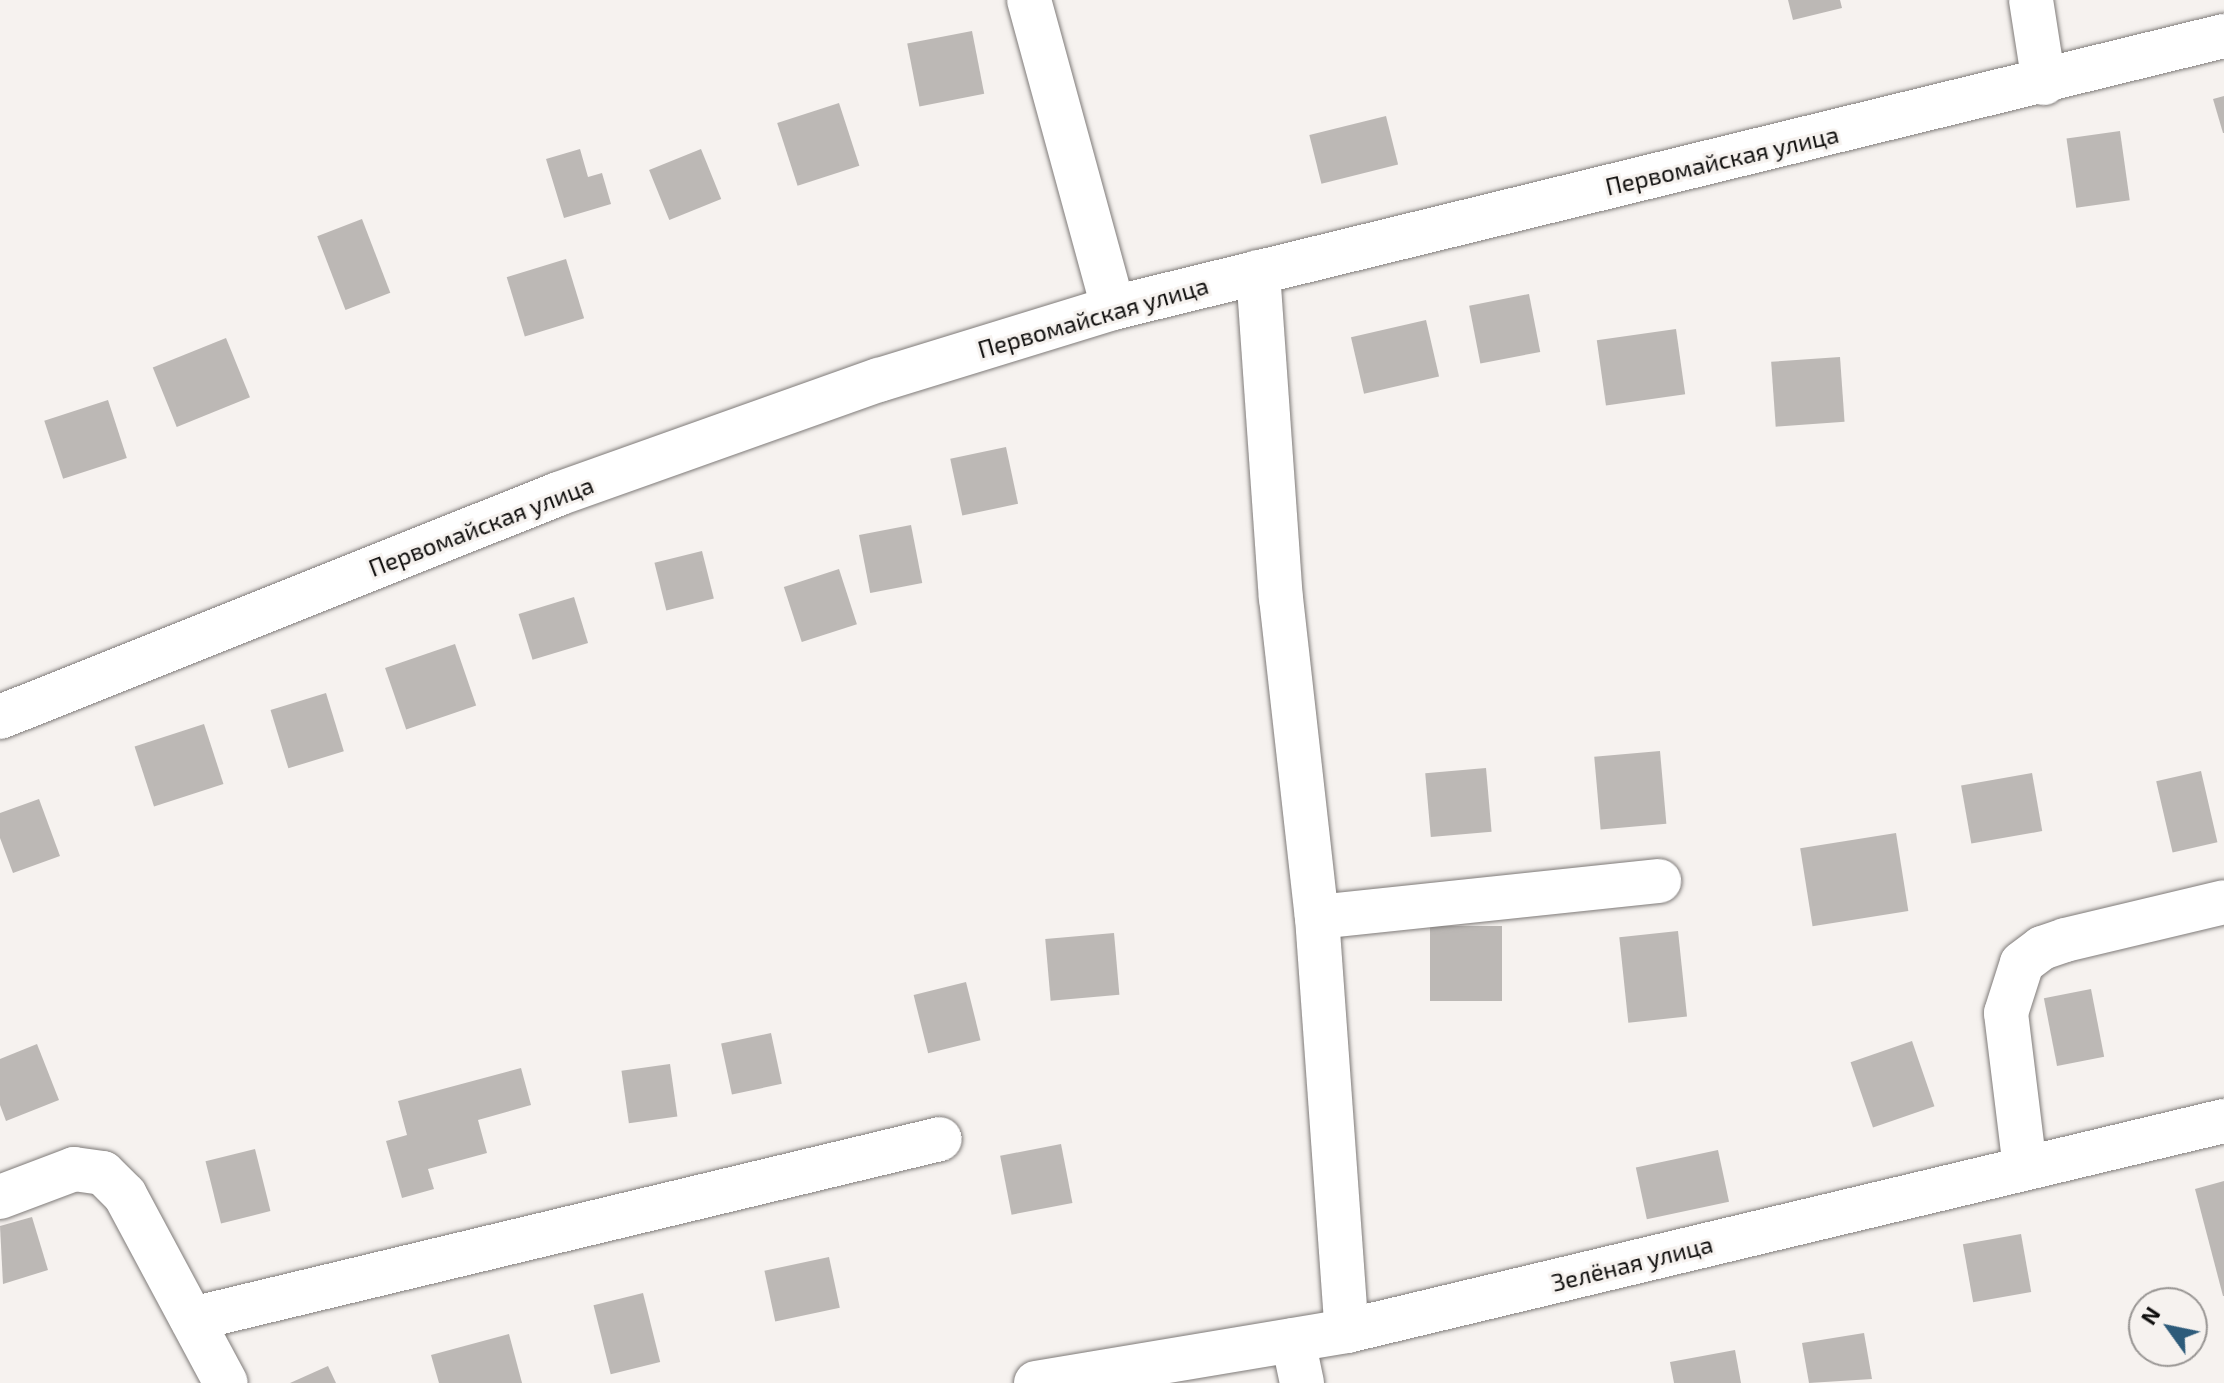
<!DOCTYPE html>
<meta charset="utf-8">
<style>
body{margin:0}
#map{position:relative;width:2224px;height:1383px;overflow:hidden;background:#f6f2ef;font-family:"Exo 2",sans-serif}
div>[style]{position:absolute}
[style*='--x']{left:calc(var(--x)*1px);top:calc(var(--y)*1px);width:calc(var(--w)*1px);rotate:calc(var(--a)*1deg)}
.building>*{inset:0;background:#bcb8b5;transform-origin:0 0}
.roads{filter:drop-shadow(0 0 2px #7f7b79) drop-shadow(0 0 2px #7f7b79)}
.minor>*{height:44px;margin:-22px;padding:0 22px;transform-origin:22px;border-radius:22px;background:#fff}
span{translate:-50% -50%;white-space:nowrap;text-align:center;line-height:1.15;-webkit-text-stroke:6px #f6f2ef;paint-order:stroke}
.street-label{font-size:24px;color:#0e0d0c}
.north{position:absolute;left:2128px;top:1287px;width:80px;height:80px;box-sizing:border-box;background:#f6f2ef;border:2px solid #999694;border-radius:50%;rotate:303deg;font-size:22px;font-weight:700;line-height:32px;text-align:center;color:#0e0d0c}
.north::after{content:'';display:block;margin:auto;width:28px;height:36px;background:#2d5b7a;clip-path:polygon(50% 0,100% 100%,50% 72%,0 100%)}
</style>
<div id="map">
<div class="building">
<i style="clip-path:polygon(1788px 0,1840px 0,1842px 8px,1793px 20px)"></i>
<i style="left:972px;top:31px;width:64px;height:66px;rotate:79deg"></i>
<i style="clip-path:polygon(2224px 96px,2224px 133px,2223px 133px,2213px 99px)"></i>
<i style="left:839px;top:103px;width:66px;height:65px;rotate:72deg"></i>
<i style="left:1386px;top:116px;width:50px;height:79px;rotate:76deg"></i>
<i style="left:2120px;top:131px;width:70px;height:54px;rotate:82deg"></i>
<i style="clip-path:polygon(580px 149px,588px 177px,602px 173px,611px 204px,564px 218px,546px 159px)"></i>
<i style="left:701px;top:149px;width:54px;height:56px;rotate:68deg"></i>
<i style="left:362px;top:219px;width:79px;height:48px;rotate:69deg"></i>
<i style="left:566px;top:259px;width:62px;height:62px;rotate:73deg"></i>
<i style="left:1529px;top:294px;width:59px;height:61px;rotate:79deg"></i>
<i style="left:1426px;top:320px;width:58px;height:77px;rotate:77deg"></i>
<i style="left:1676px;top:329px;width:66px;height:80px;rotate:82deg"></i>
<i style="left:226px;top:338px;width:64px;height:79px;rotate:68deg"></i>
<i style="left:1840px;top:357px;width:65px;height:69px;rotate:86deg"></i>
<i style="left:108px;top:400px;width:61px;height:67px;rotate:72deg"></i>
<i style="left:1006px;top:447px;width:58px;height:57px;rotate:78deg"></i>
<i style="left:911px;top:525px;width:59px;height:53px;rotate:79deg"></i>
<i style="left:702px;top:551px;width:49px;height:49px;rotate:76deg"></i>
<i style="left:839px;top:569px;width:58px;height:58px;rotate:72deg"></i>
<i style="left:574px;top:597px;width:48px;height:58px;rotate:73deg"></i>
<i style="left:455px;top:644px;width:65px;height:74px;rotate:71deg"></i>
<i style="left:326px;top:693px;width:61px;height:58px;rotate:73deg"></i>
<i style="left:204px;top:724px;width:63px;height:73px;rotate:72deg"></i>
<i style="left:1660px;top:751px;width:73px;height:66px;rotate:85deg"></i>
<i style="left:1486px;top:768px;width:64px;height:61px;rotate:85deg"></i>
<i style="left:2201px;top:771px;width:73px;height:46px;rotate:77deg"></i>
<i style="left:2032px;top:773px;width:59px;height:72px;rotate:80deg"></i>
<i style="clip-path:polygon(39px 799px,60px 856px,13px 873px,0 838px,0 813px)"></i>
<i style="left:1896px;top:833px;width:79px;height:97px;rotate:81deg"></i>
<i style="left:1430px;top:926px;width:72px;height:75px"></i>
<i style="left:1678px;top:931px;width:86px;height:59px;rotate:84deg"></i>
<i style="left:1114px;top:933px;width:62px;height:69px;rotate:85deg"></i>
<i style="left:966px;top:982px;width:60px;height:54px;rotate:76deg"></i>
<i style="left:2091px;top:989px;width:69px;height:48px;rotate:79deg"></i>
<i style="left:771px;top:1033px;width:52px;height:51px;rotate:78deg"></i>
<i style="left:1912px;top:1041px;width:69px;height:65px;rotate:71deg"></i>
<i style="clip-path:polygon(37px 1044px,59px 1100px,6px 1121px,0 1105px,0 1059px)"></i>
<i style="left:670px;top:1064px;width:53px;height:49px;rotate:82deg"></i>
<i style="clip-path:polygon(521px 1068px,531px 1105px,478px 1120px,487px 1153px,428px 1169px,434px 1189px,402px 1198px,386px 1141px,407px 1135px,398px 1101px)"></i>
<i style="left:1061px;top:1144px;width:60px;height:62px;rotate:79deg"></i>
<i style="left:255px;top:1149px;width:64px;height:51px;rotate:76deg"></i>
<i style="left:1718px;top:1150px;width:53px;height:84px;rotate:78deg"></i>
<i style="clip-path:polygon(2224px 1181px,2224px 1296px,2223px 1296px,2195px 1189px)"></i>
<i style="clip-path:polygon(32px 1217px,48px 1270px,3px 1284px,0 1226px)"></i>
<i style="left:2021px;top:1234px;width:59px;height:59px;rotate:80deg"></i>
<i style="left:829px;top:1257px;width:52px;height:66px;rotate:78deg"></i>
<i style="left:643px;top:1293px;width:71px;height:51px;rotate:76deg"></i>
<i style="clip-path:polygon(1864px 1333px,1872px 1379px,1809px 1383px,1802px 1343px)"></i>
<i style="clip-path:polygon(509px 1334px,522px 1383px,439px 1383px,431px 1355px)"></i>
<i style="clip-path:polygon(1735px 1350px,1741px 1383px,1674px 1383px,1670px 1362px)"></i>
<i style="clip-path:polygon(328px 1366px,336px 1383px,290px 1383px)"></i>
</div>
<div class="roads">
<div class="minor">
<i style="--x:1029;--y:0;--w:319;--a:74.7"></i>
<i style="--x:2031;--y:0;--w:84;--a:81.1"></i>
<i style="--x:1258;--y:272;--w:327;--a:86"></i>
<i style="--x:1281;--y:598;--w:321;--a:83.6"></i>
<i style="--x:1317;--y:917;--w:415;--a:85.9"></i>
<i style="--x:0;--y:717;--w:601;--a:-21.78"></i>
<i style="--x:558;--y:494;--w:341;--a:-19.6"></i>
<i style="--x:879;--y:380;--w:245;--a:-17.1"></i>
<i style="--x:1113;--y:308;--w:1144;--a:-13.76"></i>
<i style="--x:1317;--y:917;--w:344;--a:-6"></i>
<i style="--x:2025;--y:1168;--w:156;--a:-97"></i>
<i style="--x:2006;--y:1013;--w:52;--a:-72.3"></i>
<i style="--x:2022;--y:963;--w:25;--a:-37"></i>
<i style="--x:2042;--y:948;--w:24;--a:-19"></i>
<i style="--x:2065;--y:940;--w:163;--a:-13.4"></i>
<i style="--x:0;--y:1197;--w:79;--a:-20.7"></i>
<i style="--x:74;--y:1169;--w:29;--a:8"></i>
<i style="--x:103;--y:1173;--w:31;--a:45"></i>
<i style="--x:125;--y:1195;--w:213;--a:61.8"></i>
<i style="--x:192;--y:1319;--w:769;--a:-13.53"></i>
<i style="--x:1293;--y:1340;--w:44;--a:78.2"></i>
<i style="--x:1036;--y:1383;--w:315;--a:-9.5"></i>
<i style="--x:1347;--y:1331;--w:902;--a:-13.47"></i>
</div>
</div>
<div class="street-label">
<span style="left:1722px;top:160px;rotate:-13deg">Первомайская улица</span>
<span style="left:1093px;top:317px;rotate:-16deg">Первомайская улица</span>
<span style="left:481px;top:526px;rotate:-21deg">Первомайская улица</span>
<span style="left:1632px;top:1263px;rotate:-14deg">Зелёная улица</span>
</div>
<div class="north">N</div>
</div>
